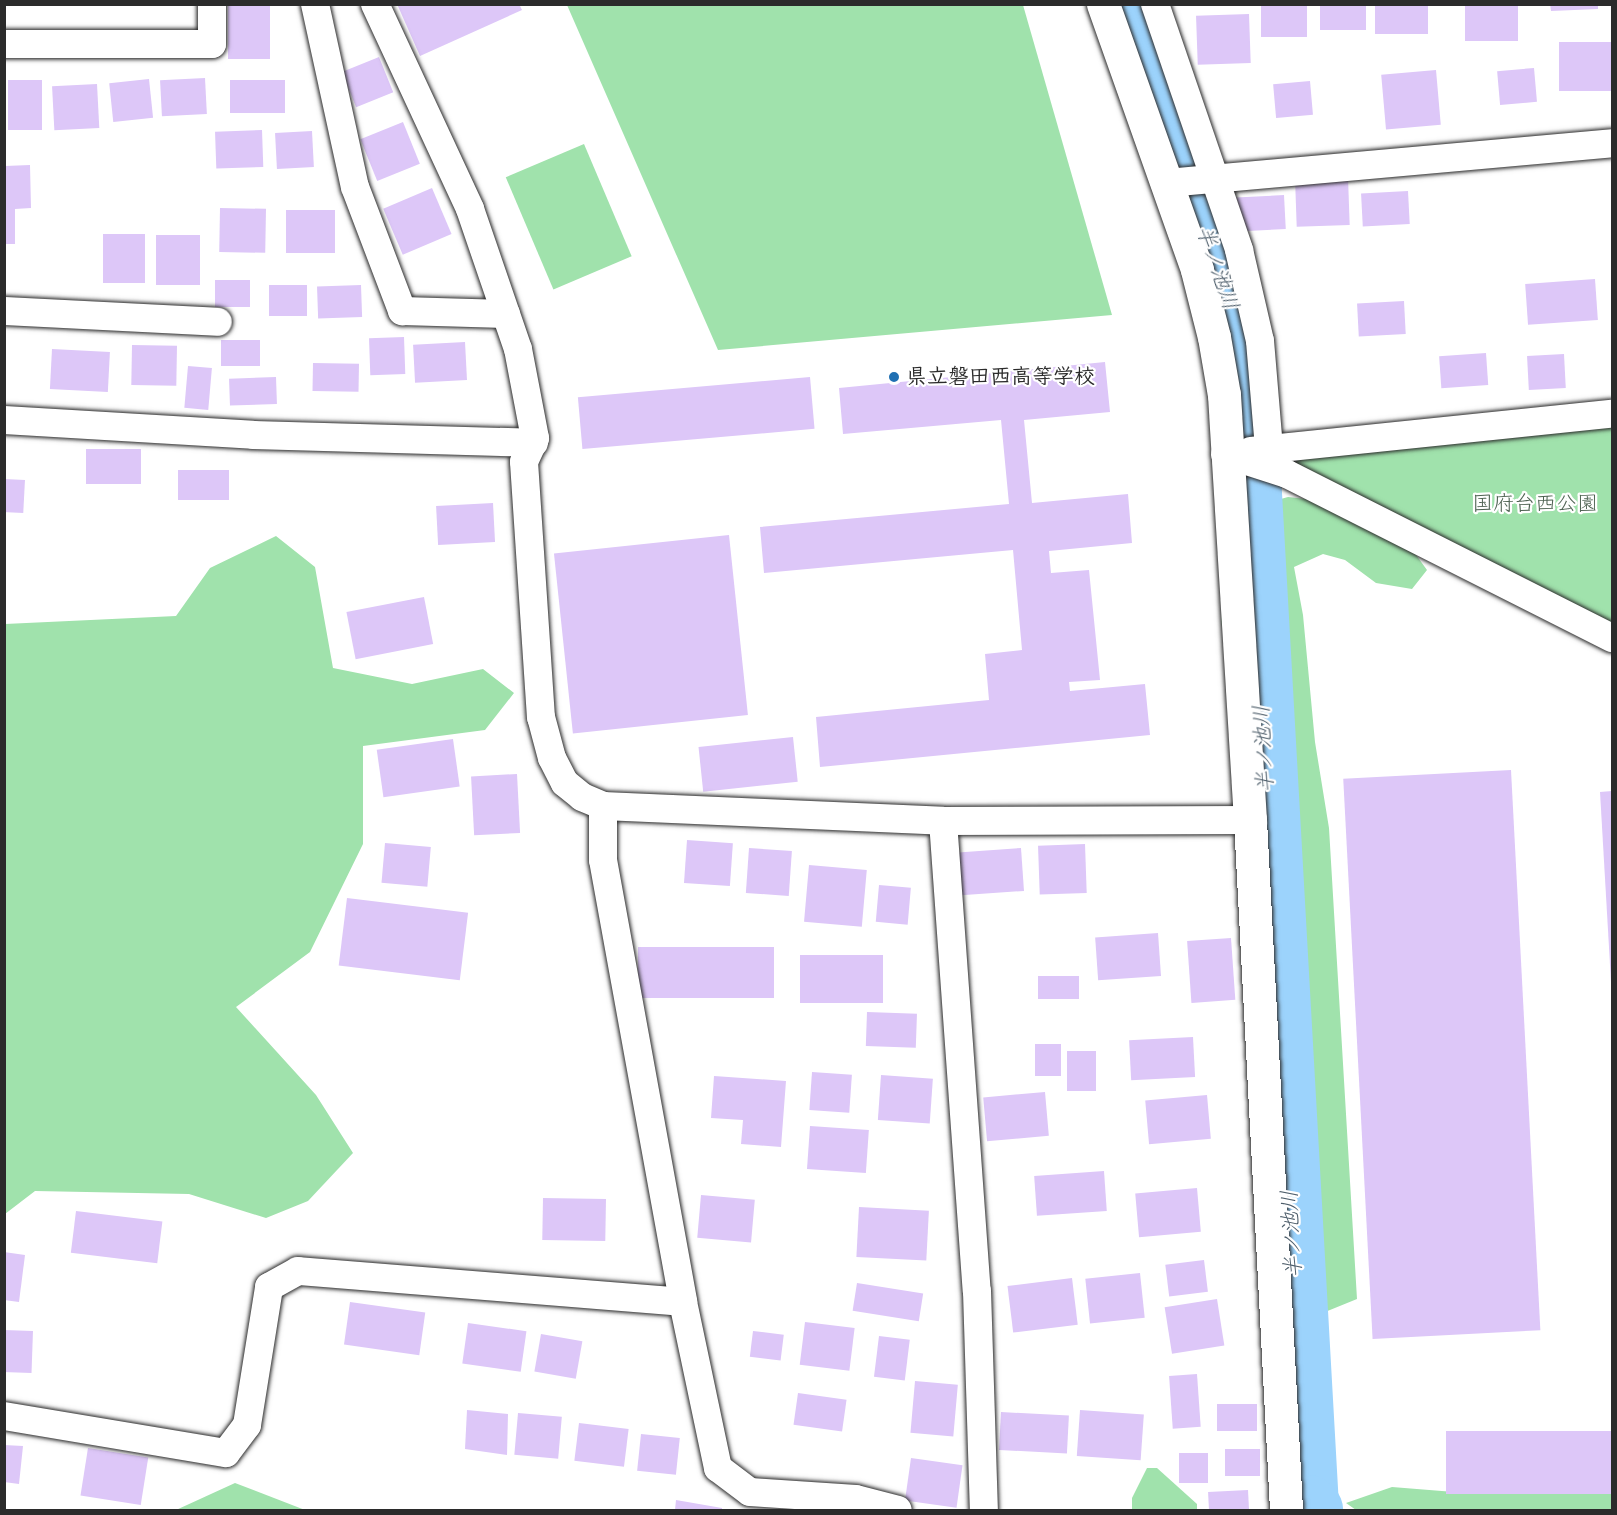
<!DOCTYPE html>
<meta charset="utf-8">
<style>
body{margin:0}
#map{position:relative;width:1617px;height:1515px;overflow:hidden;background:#fff;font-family:Mynerve,"Klee One",sans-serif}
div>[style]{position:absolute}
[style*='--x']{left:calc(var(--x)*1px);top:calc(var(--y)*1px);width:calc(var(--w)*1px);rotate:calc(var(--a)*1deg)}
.green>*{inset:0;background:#a0e2ac;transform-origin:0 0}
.river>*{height:62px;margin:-31px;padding:0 31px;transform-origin:31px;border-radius:31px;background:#9cd3fc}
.building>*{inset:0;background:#ddc7f8;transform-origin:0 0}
.roads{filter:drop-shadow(0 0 2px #2b2b2b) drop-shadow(0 0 2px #2b2b2b)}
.minor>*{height:28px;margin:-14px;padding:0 14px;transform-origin:14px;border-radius:14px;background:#fff}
.tertiary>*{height:33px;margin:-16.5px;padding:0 16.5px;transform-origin:16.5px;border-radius:16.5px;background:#fff}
.dots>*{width:16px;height:16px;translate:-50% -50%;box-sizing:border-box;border:3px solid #fff;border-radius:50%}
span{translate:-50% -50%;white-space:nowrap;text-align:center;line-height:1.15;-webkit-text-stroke:4.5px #fff;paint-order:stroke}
.poi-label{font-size:21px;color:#2b2b2b;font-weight:700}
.left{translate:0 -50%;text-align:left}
.park-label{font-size:21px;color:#4e6252}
.water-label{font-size:22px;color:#4d5d6a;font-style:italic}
.frame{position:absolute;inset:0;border:6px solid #2b2b2b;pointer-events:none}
</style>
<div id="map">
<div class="green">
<i style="clip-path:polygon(567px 5px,1023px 5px,1112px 315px,718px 350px)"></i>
<i style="left:584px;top:144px;width:122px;height:85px;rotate:67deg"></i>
<i style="clip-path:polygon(1612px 419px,1612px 630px,1296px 471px,1297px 450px)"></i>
<i style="clip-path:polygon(1288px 497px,1343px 503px,1398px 530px,1427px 570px,1412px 589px,1376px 583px,1345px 560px,1323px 554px,1294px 567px,1303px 615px,1315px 742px,1329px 828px,1357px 1299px,1298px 1323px,1276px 1317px,1245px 746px,1221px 621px,1231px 538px,1252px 507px)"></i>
<i style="clip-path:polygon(276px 536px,315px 567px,333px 668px,412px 684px,483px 669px,514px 693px,485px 730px,363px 746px,363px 844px,310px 952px,236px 1007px,316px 1095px,353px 1153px,308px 1201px,266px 1218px,189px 1194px,35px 1191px,5px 1214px,5px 624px,176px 616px,210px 568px)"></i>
<i style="clip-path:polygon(1147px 1468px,1157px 1468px,1197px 1504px,1197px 1510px,1132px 1510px,1132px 1498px)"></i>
<i style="clip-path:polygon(235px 1483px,305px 1510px,176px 1510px)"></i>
<i style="clip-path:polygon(1392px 1487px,1479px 1494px,1612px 1494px,1612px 1510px,1356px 1510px,1346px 1503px)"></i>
</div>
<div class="river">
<i style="--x:1127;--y:4;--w:336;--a:71.4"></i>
<i style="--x:1234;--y:322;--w:66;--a:80.4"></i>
<i style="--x:1245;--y:387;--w:1121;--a:86.78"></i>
<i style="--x:1308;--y:1506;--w:6;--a:45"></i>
</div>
<div class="building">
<i style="left:228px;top:4px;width:42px;height:55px"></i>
<i style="clip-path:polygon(397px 4px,519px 4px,522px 10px,420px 56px)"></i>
<i style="left:1261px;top:4px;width:46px;height:33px"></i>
<i style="left:1320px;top:4px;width:46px;height:26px"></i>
<i style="left:1375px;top:4px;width:53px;height:30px"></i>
<i style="left:1465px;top:4px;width:53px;height:37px"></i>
<i style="clip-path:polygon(1550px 4px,1598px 4px,1598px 9px,1551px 11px)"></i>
<i style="left:1249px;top:14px;width:49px;height:53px;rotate:88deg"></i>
<i style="left:1612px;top:42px;width:49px;height:53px;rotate:90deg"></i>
<i style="left:379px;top:57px;width:38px;height:40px;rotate:68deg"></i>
<i style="left:1534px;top:68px;width:34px;height:37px;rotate:85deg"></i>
<i style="left:1436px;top:70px;width:55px;height:55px;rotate:85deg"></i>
<i style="left:205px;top:78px;width:36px;height:45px;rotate:87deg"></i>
<i style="left:149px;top:79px;width:39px;height:40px;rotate:84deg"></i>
<i style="left:8px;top:80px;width:34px;height:50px"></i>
<i style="left:230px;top:80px;width:55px;height:33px"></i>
<i style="left:1310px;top:81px;width:34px;height:37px;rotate:85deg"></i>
<i style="left:97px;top:84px;width:44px;height:45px;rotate:87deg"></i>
<i style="left:403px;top:122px;width:45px;height:46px;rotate:68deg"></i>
<i style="left:262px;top:130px;width:37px;height:47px;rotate:88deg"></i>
<i style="left:312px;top:131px;width:36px;height:37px;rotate:87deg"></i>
<i style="clip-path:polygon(30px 165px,31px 208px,15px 209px,15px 244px,5px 244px,5px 166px)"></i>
<i style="left:1348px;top:177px;width:48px;height:53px;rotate:88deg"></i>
<i style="left:432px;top:188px;width:50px;height:53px;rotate:67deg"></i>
<i style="left:1408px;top:191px;width:33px;height:47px;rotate:87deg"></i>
<i style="left:1284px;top:195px;width:34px;height:48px;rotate:87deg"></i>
<i style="left:220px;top:208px;width:46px;height:44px;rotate:1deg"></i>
<i style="left:286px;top:210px;width:49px;height:43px"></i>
<i style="left:103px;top:234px;width:42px;height:49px"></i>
<i style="left:156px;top:235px;width:44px;height:50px"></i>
<i style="left:1595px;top:279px;width:41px;height:70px;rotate:86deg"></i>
<i style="left:215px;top:280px;width:35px;height:27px"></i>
<i style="left:269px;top:285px;width:38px;height:31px"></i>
<i style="left:361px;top:285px;width:32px;height:44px;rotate:88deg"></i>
<i style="left:1404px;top:301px;width:33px;height:47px;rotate:87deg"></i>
<i style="left:404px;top:337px;width:37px;height:35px;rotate:88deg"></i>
<i style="left:221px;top:340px;width:39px;height:26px"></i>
<i style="left:465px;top:342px;width:38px;height:52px;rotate:87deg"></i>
<i style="left:132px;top:345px;width:45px;height:40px;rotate:1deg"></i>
<i style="left:52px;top:349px;width:58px;height:40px;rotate:3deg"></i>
<i style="left:1486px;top:353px;width:32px;height:47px;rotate:86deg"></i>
<i style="left:1564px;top:354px;width:34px;height:37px;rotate:87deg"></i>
<i style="clip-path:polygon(1105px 362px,1110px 412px,1024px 420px,1032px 503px,1128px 494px,1132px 543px,1049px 551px,1051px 573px,1089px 570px,1100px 680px,1069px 682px,1070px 691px,1145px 684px,1150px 735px,820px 767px,816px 717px,989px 700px,985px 654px,1022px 650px,1013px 550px,764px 573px,760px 527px,1009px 504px,1001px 420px,843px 434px,839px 388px)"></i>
<i style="left:313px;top:363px;width:46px;height:28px;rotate:1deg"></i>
<i style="left:188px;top:366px;width:24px;height:42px;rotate:5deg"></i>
<i style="left:276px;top:377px;width:27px;height:47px;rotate:88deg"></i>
<i style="left:810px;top:377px;width:52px;height:233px;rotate:85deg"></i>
<i style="left:86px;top:449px;width:55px;height:35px"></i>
<i style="left:178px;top:470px;width:51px;height:30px"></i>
<i style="left:4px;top:479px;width:21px;height:33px;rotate:3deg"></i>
<i style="left:493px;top:503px;width:39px;height:57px;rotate:87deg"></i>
<i style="left:729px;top:535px;width:181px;height:176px;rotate:84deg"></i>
<i style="left:424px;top:597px;width:48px;height:79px;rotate:79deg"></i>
<i style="left:793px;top:737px;width:45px;height:95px;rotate:84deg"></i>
<i style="left:453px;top:739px;width:48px;height:77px;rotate:82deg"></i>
<i style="left:1511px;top:770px;width:561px;height:168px;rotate:87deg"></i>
<i style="left:517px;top:774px;width:59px;height:46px;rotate:87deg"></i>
<i style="clip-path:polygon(1612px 791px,1612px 982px,1611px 982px,1600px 792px)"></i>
<i style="left:687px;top:840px;width:46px;height:43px;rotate:4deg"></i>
<i style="left:385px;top:843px;width:46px;height:40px;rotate:5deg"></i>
<i style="left:1085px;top:844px;width:49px;height:47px;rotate:88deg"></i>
<i style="left:749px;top:848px;width:43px;height:45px;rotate:4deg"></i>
<i style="left:1021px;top:848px;width:43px;height:63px;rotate:86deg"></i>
<i style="left:809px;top:865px;width:58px;height:57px;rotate:5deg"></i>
<i style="left:879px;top:885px;width:32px;height:37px;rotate:5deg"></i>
<i style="left:347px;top:898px;width:122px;height:68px;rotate:7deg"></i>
<i style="left:1158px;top:933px;width:43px;height:63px;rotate:86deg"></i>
<i style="left:1231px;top:938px;width:62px;height:44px;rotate:86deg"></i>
<i style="left:638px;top:947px;width:136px;height:51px"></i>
<i style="left:800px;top:955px;width:83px;height:48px"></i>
<i style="left:1038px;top:976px;width:41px;height:23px"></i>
<i style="left:867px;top:1012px;width:50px;height:34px;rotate:2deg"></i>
<i style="left:1193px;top:1037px;width:40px;height:64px;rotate:87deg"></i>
<i style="left:1035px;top:1044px;width:26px;height:32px"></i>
<i style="left:1067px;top:1051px;width:29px;height:40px"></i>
<i style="left:812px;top:1072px;width:40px;height:38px;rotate:4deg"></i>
<i style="left:881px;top:1075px;width:52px;height:45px;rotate:4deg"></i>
<i style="clip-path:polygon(714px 1076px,786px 1081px,781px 1147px,741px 1144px,743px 1120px,711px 1118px)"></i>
<i style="left:1045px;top:1092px;width:44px;height:62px;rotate:85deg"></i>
<i style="left:1207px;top:1095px;width:44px;height:62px;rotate:85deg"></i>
<i style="left:810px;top:1126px;width:59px;height:43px;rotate:4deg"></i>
<i style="left:1104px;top:1171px;width:40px;height:70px;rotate:86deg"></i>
<i style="left:1197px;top:1188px;width:44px;height:62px;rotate:85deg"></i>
<i style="left:701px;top:1195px;width:54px;height:43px;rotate:5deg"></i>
<i style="left:543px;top:1198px;width:63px;height:42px;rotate:1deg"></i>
<i style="left:859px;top:1207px;width:70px;height:50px;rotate:3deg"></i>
<i style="left:76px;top:1211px;width:87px;height:42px;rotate:7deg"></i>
<i style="clip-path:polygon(4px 1252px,25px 1255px,19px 1302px,4px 1300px)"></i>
<i style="left:1204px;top:1260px;width:32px;height:39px;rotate:83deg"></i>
<i style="left:1140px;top:1273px;width:45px;height:55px;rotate:84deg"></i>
<i style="left:1072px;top:1278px;width:47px;height:65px;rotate:83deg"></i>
<i style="left:857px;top:1283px;width:67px;height:28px;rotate:9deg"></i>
<i style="left:1217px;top:1299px;width:47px;height:53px;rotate:81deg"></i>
<i style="left:350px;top:1302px;width:76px;height:43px;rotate:8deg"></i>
<i style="left:805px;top:1322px;width:50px;height:43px;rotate:7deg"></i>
<i style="left:468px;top:1323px;width:59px;height:41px;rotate:8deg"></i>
<i style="left:4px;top:1330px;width:29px;height:42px;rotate:2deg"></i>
<i style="left:753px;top:1331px;width:31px;height:26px;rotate:7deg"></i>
<i style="left:541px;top:1334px;width:42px;height:38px;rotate:10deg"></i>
<i style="left:879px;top:1336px;width:31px;height:41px;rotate:7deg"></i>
<i style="left:1197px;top:1374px;width:53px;height:28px;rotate:86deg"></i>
<i style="left:915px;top:1381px;width:43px;height:52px;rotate:5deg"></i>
<i style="left:798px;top:1393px;width:49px;height:32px;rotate:8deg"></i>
<i style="left:1217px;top:1404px;width:40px;height:27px"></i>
<i style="clip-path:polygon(467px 1410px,508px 1414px,507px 1455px,465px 1449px)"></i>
<i style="left:1080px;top:1410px;width:64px;height:46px;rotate:4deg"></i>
<i style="left:1001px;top:1412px;width:68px;height:38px;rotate:3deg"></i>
<i style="left:518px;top:1413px;width:44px;height:42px;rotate:5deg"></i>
<i style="left:579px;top:1423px;width:50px;height:38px;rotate:7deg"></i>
<i style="left:1446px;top:1431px;width:166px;height:63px"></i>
<i style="left:641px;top:1434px;width:39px;height:37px;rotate:6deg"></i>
<i style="clip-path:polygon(4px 1445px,23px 1446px,19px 1484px,4px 1482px)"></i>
<i style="left:88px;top:1448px;width:61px;height:48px;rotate:9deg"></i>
<i style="left:1225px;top:1449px;width:35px;height:27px"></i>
<i style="left:1179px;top:1453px;width:29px;height:30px"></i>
<i style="left:911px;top:1458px;width:52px;height:43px;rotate:8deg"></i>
<i style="left:1248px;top:1490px;width:20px;height:40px;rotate:87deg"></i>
<i style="clip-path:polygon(676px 1500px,722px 1508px,722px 1510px,675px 1510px)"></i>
</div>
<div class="roads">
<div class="minor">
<i style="--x:315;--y:4;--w:187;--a:77.7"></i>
<i style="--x:355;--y:187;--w:133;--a:69.2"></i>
<i style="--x:402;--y:311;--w:104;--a:1.7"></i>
<i style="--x:375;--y:4;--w:226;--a:65.1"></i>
<i style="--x:470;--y:209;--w:148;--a:71.1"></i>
<i style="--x:518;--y:349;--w:91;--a:79.2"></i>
<i style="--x:535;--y:438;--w:26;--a:115"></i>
<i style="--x:524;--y:462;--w:256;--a:86.2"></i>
<i style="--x:541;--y:717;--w:42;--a:75"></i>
<i style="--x:552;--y:758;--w:28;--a:63"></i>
<i style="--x:565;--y:783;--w:22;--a:39"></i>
<i style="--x:582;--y:797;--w:23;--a:23"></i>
<i style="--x:603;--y:806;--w:340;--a:2.5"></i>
<i style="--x:943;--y:821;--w:307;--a:-0.2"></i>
<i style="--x:1155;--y:4;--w:260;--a:71.1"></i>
<i style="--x:1239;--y:250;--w:93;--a:77"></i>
<i style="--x:1260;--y:341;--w:108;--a:85.2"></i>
<i style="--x:4;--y:44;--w:208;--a:0"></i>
<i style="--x:212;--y:44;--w:40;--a:-90"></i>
<i style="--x:1167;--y:183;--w:447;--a:-5.1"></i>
<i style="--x:4;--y:311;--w:214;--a:2.9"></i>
<i style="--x:4;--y:420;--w:249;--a:3.4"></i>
<i style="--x:253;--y:435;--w:281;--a:1.6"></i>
<i style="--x:1251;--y:451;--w:363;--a:-5.9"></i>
<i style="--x:1225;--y:454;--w:65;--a:17.9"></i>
<i style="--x:1287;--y:474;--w:364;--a:26.8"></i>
<i style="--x:603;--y:806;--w:54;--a:90"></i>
<i style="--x:603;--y:860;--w:449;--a:79.7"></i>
<i style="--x:683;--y:1302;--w:170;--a:78.1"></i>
<i style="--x:718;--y:1468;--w:40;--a:37"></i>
<i style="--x:750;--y:1492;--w:106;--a:3.8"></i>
<i style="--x:856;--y:1499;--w:43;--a:14.7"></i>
<i style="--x:943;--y:821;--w:471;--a:85.9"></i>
<i style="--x:977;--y:1291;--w:219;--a:88.2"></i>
<i style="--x:4;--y:1416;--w:225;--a:9.5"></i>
<i style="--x:226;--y:1453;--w:35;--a:-53"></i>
<i style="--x:247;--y:1425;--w:140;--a:-80.9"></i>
<i style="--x:269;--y:1287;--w:33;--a:-29"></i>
<i style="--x:298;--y:1271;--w:386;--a:4.6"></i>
</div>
<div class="tertiary">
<i style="--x:1103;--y:4;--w:282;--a:70.5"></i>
<i style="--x:1197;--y:270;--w:69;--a:75.8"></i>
<i style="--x:1214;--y:337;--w:59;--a:80.2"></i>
<i style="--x:1224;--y:395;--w:426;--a:86.5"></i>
<i style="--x:1250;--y:820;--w:691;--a:87.01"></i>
</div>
</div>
<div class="dots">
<i style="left:894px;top:377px;background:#1f6fb2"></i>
</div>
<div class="poi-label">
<span class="left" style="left:906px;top:377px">県立磐田西高等学校</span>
</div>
<div class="park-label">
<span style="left:1535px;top:504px">国府台西公園</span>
</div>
<div class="water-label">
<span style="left:1216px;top:268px;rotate:71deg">半ノ池川</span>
<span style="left:1265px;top:749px;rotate:-93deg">半ノ池川</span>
<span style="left:1293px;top:1234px;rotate:-93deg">半ノ池川</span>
</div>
<div class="frame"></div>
</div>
